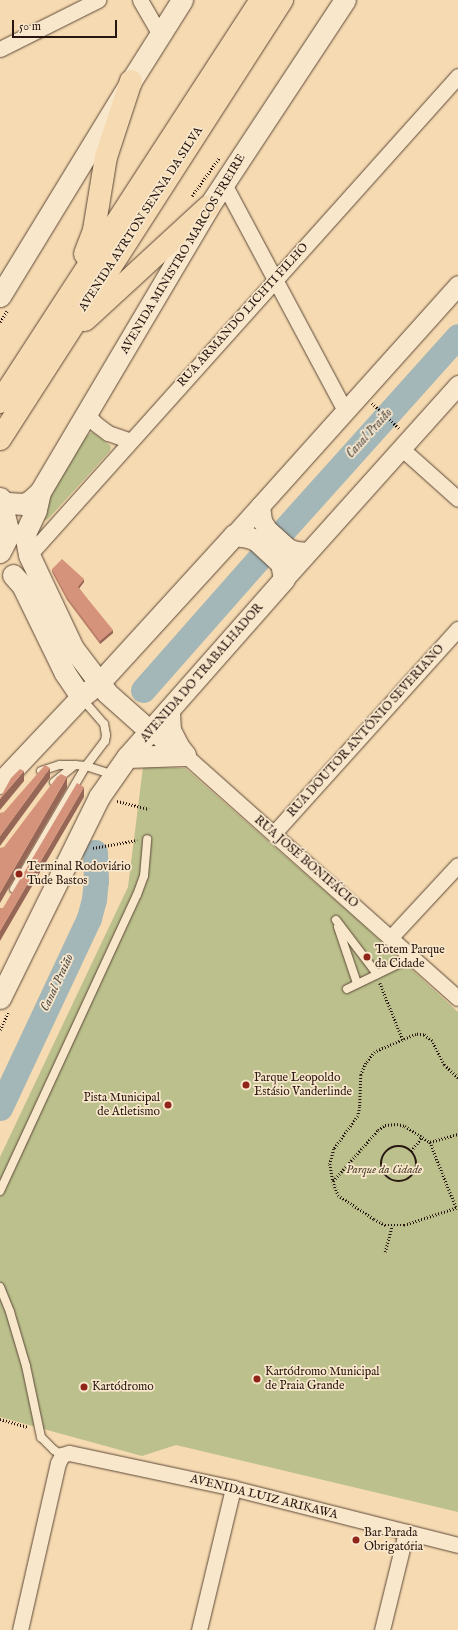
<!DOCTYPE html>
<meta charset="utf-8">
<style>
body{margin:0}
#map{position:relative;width:458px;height:1630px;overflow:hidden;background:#f6dab1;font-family:"IM FELL English",serif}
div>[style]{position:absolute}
.green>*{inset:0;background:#bbc08c}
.river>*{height:25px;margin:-12.5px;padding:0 12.5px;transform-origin:12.5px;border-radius:12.5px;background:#a3b7b8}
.path>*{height:2.5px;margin-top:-1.25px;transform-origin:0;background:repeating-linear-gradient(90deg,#281710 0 1px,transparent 0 3px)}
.path>.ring{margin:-1.25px;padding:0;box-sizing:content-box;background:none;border:2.5px solid #281710;border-radius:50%}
.roads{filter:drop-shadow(0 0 1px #5c4838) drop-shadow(0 0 1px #5c4838)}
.service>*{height:8px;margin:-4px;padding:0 4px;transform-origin:4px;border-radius:4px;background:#f9e7cc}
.minor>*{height:15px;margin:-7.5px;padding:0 7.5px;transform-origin:7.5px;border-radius:7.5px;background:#f9e7cc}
.tertiary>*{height:19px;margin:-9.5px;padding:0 9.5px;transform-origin:9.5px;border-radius:9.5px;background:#f9e7cc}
.secondary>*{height:21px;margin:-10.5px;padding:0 10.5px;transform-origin:10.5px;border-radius:10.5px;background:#f9e7cc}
.motorway>*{height:22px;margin:-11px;padding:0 11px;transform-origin:11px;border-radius:11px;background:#f6dab1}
.wall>*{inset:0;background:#b87e6a}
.shaded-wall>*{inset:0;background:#966756}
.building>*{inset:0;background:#d6937b}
.dots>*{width:11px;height:11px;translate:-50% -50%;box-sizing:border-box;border:2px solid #f9e7cc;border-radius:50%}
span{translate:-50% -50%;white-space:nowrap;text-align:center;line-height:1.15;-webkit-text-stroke:3.5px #f9e7cc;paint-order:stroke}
.street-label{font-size:12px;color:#281710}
.poi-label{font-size:12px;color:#281710}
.left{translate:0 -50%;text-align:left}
.right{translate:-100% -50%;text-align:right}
.park-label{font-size:12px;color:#544a35;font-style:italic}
.water-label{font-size:13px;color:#534f4b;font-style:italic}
.scale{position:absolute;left:12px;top:20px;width:105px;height:18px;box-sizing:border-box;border:2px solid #281710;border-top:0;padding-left:5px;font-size:12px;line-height:14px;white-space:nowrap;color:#281710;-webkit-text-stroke:3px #f9e7cc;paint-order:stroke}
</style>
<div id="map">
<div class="green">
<div style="clip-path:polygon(92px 432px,111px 446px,110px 451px,48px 519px,40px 522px,38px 517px,84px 437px)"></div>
<div style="clip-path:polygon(143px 767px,185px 768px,359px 921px,458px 1012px,458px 1512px,176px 1445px,142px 1456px,0 1417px,0 1157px,128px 887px)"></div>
</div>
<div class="river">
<div style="left:282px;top:532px;width:263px;rotate:-48.1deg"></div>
<div style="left:143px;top:690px;width:179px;rotate:-48.6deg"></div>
<div style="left:0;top:1108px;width:210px;rotate:-64.9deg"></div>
<div style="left:89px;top:918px;width:20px;rotate:-75deg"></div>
<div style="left:94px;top:899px;width:18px;rotate:-84deg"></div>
<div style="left:96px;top:881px;width:29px;rotate:-92deg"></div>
</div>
<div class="path">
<div style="left:192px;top:196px;width:47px;rotate:-54.6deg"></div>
<div style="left:0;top:322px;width:13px;rotate:-58deg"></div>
<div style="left:372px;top:403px;width:37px;rotate:43deg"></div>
<div style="left:117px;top:801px;width:33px;rotate:14deg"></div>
<div style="left:93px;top:848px;width:45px;rotate:-10.3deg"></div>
<div style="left:380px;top:983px;width:61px;rotate:68deg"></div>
<div style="left:0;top:1030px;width:19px;rotate:-65deg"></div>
<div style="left:458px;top:1078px;width:19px;rotate:-137deg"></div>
<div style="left:444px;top:1065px;width:27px;rotate:-117deg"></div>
<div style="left:432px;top:1041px;width:10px;rotate:-143deg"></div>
<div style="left:424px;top:1035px;width:8px;rotate:-173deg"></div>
<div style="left:416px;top:1034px;width:45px;rotate:156.3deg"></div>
<div style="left:375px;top:1052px;width:14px;rotate:129deg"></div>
<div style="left:366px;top:1063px;width:13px;rotate:113deg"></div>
<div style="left:361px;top:1075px;width:32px;rotate:92deg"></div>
<div style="left:360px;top:1107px;width:9px;rotate:103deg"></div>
<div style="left:358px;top:1116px;width:41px;rotate:126deg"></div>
<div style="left:334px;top:1149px;width:16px;rotate:105deg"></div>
<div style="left:330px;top:1164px;width:17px;rotate:80deg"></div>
<div style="left:333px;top:1181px;width:15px;rotate:70deg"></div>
<div style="left:338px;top:1195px;width:43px;rotate:33.7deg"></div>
<div style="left:374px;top:1219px;width:13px;rotate:29deg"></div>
<div style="left:385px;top:1225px;width:19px"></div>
<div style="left:404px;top:1225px;width:57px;rotate:-18.4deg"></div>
<div style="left:430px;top:1142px;width:29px;rotate:-16deg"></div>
<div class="ring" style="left:381px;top:1146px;width:33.5px;height:33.5px"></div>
<div style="left:411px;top:1151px;width:18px;rotate:-52deg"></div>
<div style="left:333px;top:1181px;width:68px;rotate:-48.6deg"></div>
<div style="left:378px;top:1130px;width:9px;rotate:-36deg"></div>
<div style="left:385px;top:1125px;width:12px;rotate:-5deg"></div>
<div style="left:397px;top:1124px;width:8px;rotate:14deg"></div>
<div style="left:405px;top:1126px;width:30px;rotate:33deg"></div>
<div style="left:430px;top:1142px;width:70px;rotate:68.2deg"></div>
<div style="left:385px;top:1252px;width:27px;rotate:-75deg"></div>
<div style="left:0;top:1419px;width:29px;rotate:16deg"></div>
</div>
<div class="roads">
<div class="service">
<div style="left:41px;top:771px;width:20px;rotate:-18deg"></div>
<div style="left:60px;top:765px;width:15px"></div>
<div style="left:75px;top:765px;width:11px;rotate:5deg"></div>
<div style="left:86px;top:766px;width:28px;rotate:18deg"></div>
<div style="left:54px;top:782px;width:27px;rotate:-39deg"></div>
<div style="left:14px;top:889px;width:143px;rotate:-59.7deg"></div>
<div style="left:86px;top:766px;width:31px;rotate:-53deg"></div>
<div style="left:105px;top:741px;width:6px;rotate:-81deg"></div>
<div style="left:106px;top:735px;width:11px;rotate:-100deg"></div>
<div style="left:104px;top:724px;width:35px;rotate:-131deg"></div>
<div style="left:336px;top:920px;width:68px;rotate:52.8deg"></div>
<div style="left:338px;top:927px;width:59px;rotate:71.3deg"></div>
<div style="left:347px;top:989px;width:73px;rotate:-25.9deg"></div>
<div style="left:0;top:1191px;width:326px;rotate:-65.2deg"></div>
<div style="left:137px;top:895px;width:20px;rotate:-70deg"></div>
<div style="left:144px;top:876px;width:37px;rotate:-85deg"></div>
<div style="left:0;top:1287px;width:27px;rotate:68deg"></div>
<div style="left:10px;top:1312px;width:56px;rotate:73.5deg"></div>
<div style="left:26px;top:1366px;width:73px;rotate:78.1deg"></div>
<div style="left:41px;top:1437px;width:18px;rotate:45deg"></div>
<div style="left:54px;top:1450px;width:9px;rotate:32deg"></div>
</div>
<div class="minor">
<div style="left:140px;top:0;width:39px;rotate:60deg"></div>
<div style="left:0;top:49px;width:110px;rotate:-26.6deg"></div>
<div style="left:224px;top:184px;width:257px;rotate:61.9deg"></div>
<div style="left:87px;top:414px;width:13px;rotate:48deg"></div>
<div style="left:96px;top:424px;width:15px;rotate:37deg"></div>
<div style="left:108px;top:433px;width:24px;rotate:19deg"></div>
<div style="left:401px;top:448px;width:76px;rotate:41.8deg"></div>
<div style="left:29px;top:555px;width:643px;rotate:-48.15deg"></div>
<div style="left:151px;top:732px;width:23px;rotate:40deg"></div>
<div style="left:169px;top:747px;width:18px;rotate:27deg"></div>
<div style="left:185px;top:755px;width:365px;rotate:41.7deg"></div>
<div style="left:274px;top:833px;width:275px;rotate:-48deg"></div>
<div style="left:391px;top:937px;width:98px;rotate:-47.1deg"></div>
<div style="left:20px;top:1630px;width:171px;rotate:-77.2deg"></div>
<div style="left:58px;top:1463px;width:9px;rotate:-63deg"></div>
<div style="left:62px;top:1455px;width:7px;rotate:-16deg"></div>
<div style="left:69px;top:1453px;width:168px;rotate:12deg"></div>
<div style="left:233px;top:1488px;width:232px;rotate:14.2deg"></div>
<div style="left:199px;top:1630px;width:146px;rotate:-76.5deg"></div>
<div style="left:382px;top:1630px;width:101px;rotate:-76.2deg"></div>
</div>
<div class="tertiary">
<div style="left:260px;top:506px;width:15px;rotate:82deg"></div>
<div style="left:262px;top:521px;width:9px;rotate:58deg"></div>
<div style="left:267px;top:529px;width:28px;rotate:42deg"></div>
<div style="left:288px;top:548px;width:9px;rotate:21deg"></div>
<div style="left:296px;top:551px;width:12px;rotate:5deg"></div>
<div style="left:234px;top:535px;width:336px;rotate:-48.1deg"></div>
<div style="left:284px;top:579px;width:261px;rotate:-48.1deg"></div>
</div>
<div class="secondary">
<div style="left:0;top:296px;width:252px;rotate:-58.6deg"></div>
<div style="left:131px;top:81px;width:96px;rotate:-57.8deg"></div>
<div style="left:40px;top:492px;width:18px;rotate:103deg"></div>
<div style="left:36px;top:510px;width:26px;rotate:115deg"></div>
<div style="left:25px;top:534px;width:21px;rotate:79deg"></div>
<div style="left:29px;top:555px;width:103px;rotate:64.7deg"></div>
<div style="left:73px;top:648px;width:56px;rotate:52.9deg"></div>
<div style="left:107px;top:693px;width:59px;rotate:41.6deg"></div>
<div style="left:0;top:498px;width:32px;rotate:76deg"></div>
<div style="left:8px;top:529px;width:7px;rotate:90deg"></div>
<div style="left:8px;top:536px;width:18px;rotate:117deg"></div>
<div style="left:1px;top:500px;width:7px;rotate:27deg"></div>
<div style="left:7px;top:503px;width:17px;rotate:3deg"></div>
<div style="left:24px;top:504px;width:7px;rotate:-27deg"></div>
<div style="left:30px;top:501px;width:13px;rotate:-42deg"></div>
<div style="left:40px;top:492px;width:332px;rotate:-59.4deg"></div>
<div style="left:209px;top:206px;width:247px;rotate:-56.6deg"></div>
<div style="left:13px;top:575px;width:13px;rotate:48deg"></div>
<div style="left:22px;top:585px;width:98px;rotate:64deg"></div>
<div style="left:65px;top:673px;width:29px;rotate:56deg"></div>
<div style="left:169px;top:712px;width:18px;rotate:87deg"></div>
<div style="left:170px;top:730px;width:18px;rotate:63deg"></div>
<div style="left:178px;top:746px;width:11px;rotate:52deg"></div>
<div style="left:127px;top:757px;width:58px;rotate:-2deg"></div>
<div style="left:0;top:783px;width:118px;rotate:-46.7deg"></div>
<div style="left:81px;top:697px;width:23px;rotate:-38deg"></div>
<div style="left:99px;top:683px;width:200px;rotate:-47.6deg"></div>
<div style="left:234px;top:535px;width:14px;rotate:8deg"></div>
<div style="left:248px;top:537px;width:9px;rotate:21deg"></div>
<div style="left:256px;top:540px;width:34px;rotate:43deg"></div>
<div style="left:281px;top:563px;width:16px;rotate:79deg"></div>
<div style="left:284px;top:579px;width:237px;rotate:131.4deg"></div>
<div style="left:127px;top:757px;width:49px;rotate:125deg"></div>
<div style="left:99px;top:797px;width:224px;rotate:116.2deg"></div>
</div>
<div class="motorway">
<div style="left:85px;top:254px;width:26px;rotate:-69deg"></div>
<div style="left:94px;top:230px;width:74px;rotate:-80.7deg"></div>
<div style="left:106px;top:157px;width:80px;rotate:-71.8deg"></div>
<div style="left:85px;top:320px;width:168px;rotate:-42.6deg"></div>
<div style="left:0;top:402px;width:479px;rotate:-57deg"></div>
<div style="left:0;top:439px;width:522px;rotate:-57.28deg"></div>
</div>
</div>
<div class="wall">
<div style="clip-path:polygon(52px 569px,84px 582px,79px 588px,113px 633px,100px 644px,67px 600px,52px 572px)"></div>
</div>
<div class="shaded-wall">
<div style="clip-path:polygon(84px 579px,84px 582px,78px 590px,78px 587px)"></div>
<div style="clip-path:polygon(113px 630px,113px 633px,100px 644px,100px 641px)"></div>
<div style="clip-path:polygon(50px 768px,50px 778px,0 846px,0 836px)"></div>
<div style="clip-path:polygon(24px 771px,24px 781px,0 810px,0 799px)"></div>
<div style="clip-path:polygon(67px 777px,67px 788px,0 903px,0 893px)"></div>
<div style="clip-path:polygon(84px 787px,84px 797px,0 941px,0 931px)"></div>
</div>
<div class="building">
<div style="clip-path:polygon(62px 559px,84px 579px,78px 587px,113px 630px,100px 641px,67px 597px,52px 569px)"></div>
<div style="clip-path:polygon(45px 765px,50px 768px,0 836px,0 813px,4px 812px)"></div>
<div style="clip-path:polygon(20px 769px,24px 771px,0 799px,0 798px,11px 778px)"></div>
<div style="clip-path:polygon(61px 774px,67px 777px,0 893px,0 848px,4px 847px,57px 777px)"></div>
<div style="clip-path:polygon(77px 783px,84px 787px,0 931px,0 908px,3px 908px)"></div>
</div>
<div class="dots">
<div style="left:19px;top:874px;background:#8f2418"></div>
<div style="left:367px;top:957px;background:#8f2418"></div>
<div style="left:246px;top:1085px;background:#8f2418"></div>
<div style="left:168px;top:1105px;background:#8f2418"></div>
<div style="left:257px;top:1379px;background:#8f2418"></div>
<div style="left:84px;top:1387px;background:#8f2418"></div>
<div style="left:356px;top:1540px;background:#8f2418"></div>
</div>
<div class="street-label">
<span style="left:141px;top:219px;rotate:-57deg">AVENIDA AYRTON SENNA DA SILVA</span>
<span style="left:183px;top:254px;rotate:-59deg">AVENIDA MINISTRO MARCOS FREIRE</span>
<span style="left:243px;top:315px;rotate:-48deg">RUA ARMANDO LICHTI FILHO</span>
<span style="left:202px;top:673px;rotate:-49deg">AVENIDA DO TRABALHADOR</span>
<span style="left:366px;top:731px;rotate:-48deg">RUA DOUTOR ANTÔNIO SEVERIANO</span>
<span style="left:306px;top:862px;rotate:41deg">RUA JOSÉ BONIFÁCIO</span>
<span style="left:264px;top:1497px;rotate:14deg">AVENIDA LUIZ ARIKAWA</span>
</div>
<div class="poi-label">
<span class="left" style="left:27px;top:874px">Terminal Rodoviário<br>Tude Bastos</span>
<span class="left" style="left:375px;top:957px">Totem Parque<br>da Cidade</span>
<span class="left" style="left:254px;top:1085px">Parque Leopoldo<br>Estásio Vanderlinde</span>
<span class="right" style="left:160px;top:1105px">Pista Municipal<br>de Atletismo</span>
<span class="left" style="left:265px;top:1379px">Kartódromo Municipal<br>de Praia Grande</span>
<span class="left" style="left:92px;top:1387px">Kartódromo</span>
<span class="left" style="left:364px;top:1540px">Bar Parada<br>Obrigatória</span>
</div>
<div class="park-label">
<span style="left:384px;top:1170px">Parque da Cidade</span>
</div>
<div class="water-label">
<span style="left:370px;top:434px;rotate:-48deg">Canal Praião</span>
<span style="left:58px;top:983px;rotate:-65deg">Canal Praião</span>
</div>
<div class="scale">50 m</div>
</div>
